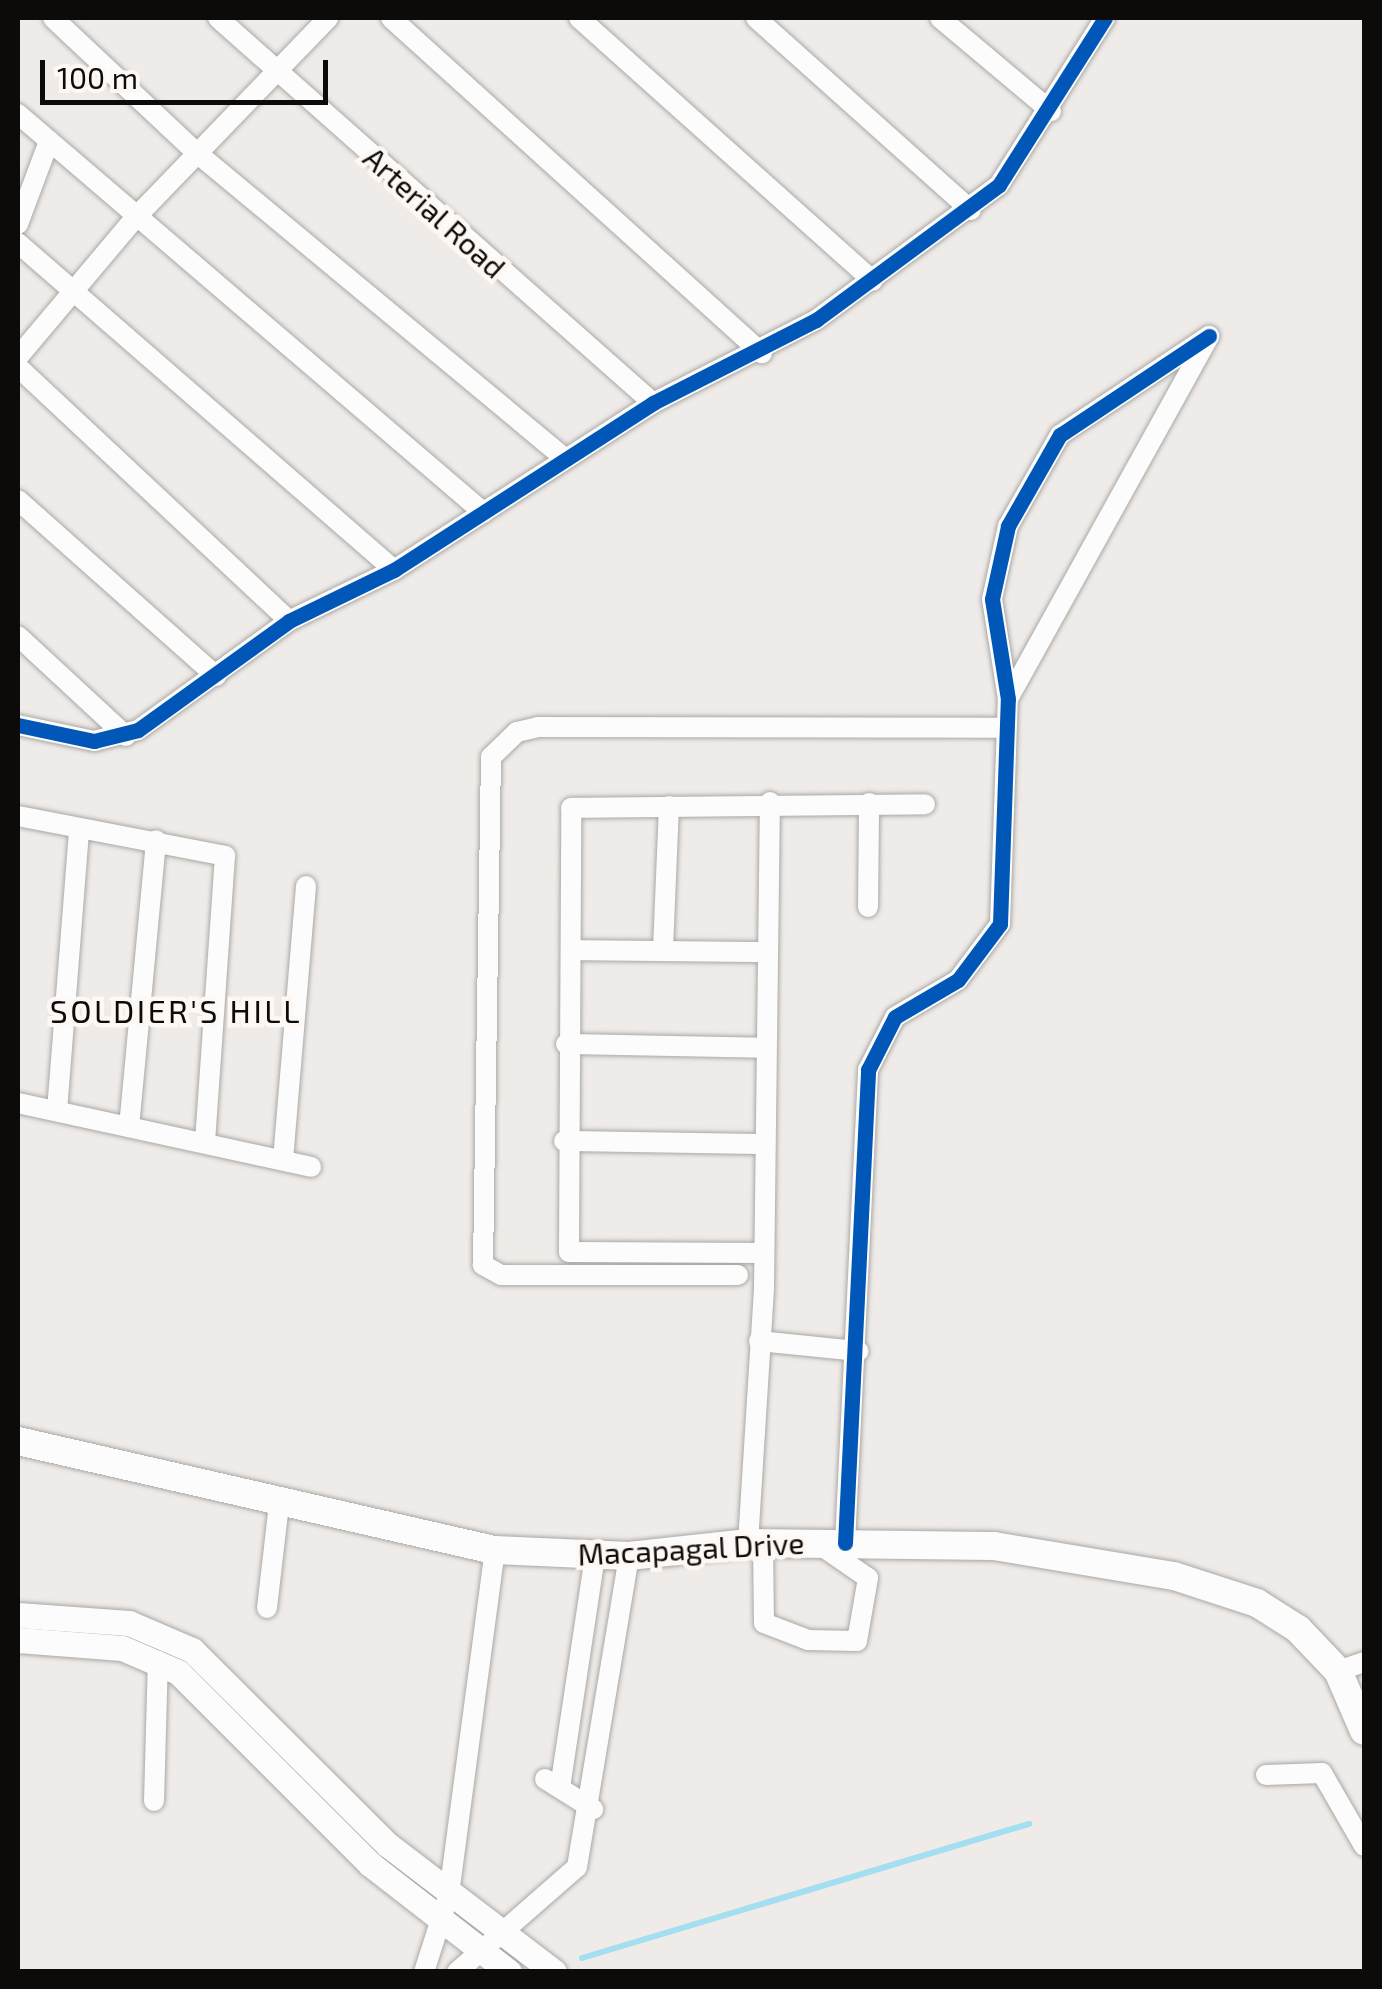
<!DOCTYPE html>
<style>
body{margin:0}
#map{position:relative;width:1382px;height:1989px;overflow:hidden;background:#eeebe8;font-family:"Exo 2",sans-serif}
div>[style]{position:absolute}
.stream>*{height:6px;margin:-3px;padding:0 3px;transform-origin:3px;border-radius:3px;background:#a4dff1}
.roads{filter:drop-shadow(0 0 2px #aaa8a6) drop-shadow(0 0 2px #aaa8a6)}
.minor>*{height:20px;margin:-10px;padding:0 10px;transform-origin:10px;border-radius:10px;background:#fcfcfc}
.tertiary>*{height:25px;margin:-12.5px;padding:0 12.5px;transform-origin:12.5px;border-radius:12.5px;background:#fcfcfc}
.secondary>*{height:28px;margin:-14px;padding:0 14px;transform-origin:14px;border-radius:14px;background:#fcfcfc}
.cycleway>*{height:15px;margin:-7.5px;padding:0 7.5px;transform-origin:7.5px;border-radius:7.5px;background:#0057b8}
span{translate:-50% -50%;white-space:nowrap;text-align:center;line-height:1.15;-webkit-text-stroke:9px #fef8f4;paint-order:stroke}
.street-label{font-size:30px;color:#0d0b0a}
.neighbourhood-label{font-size:32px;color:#0d0b0a;letter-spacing:2.5px}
.frame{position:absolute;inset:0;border:20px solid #0d0b0a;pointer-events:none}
.scale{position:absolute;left:40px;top:60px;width:288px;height:45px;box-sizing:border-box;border:5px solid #0d0b0a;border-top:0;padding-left:12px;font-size:30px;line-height:35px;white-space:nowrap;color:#0d0b0a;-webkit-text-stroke:8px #fef8f4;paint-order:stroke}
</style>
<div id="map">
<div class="stream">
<div style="left:582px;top:1958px;width:467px;rotate:-16.7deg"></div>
</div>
<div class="roads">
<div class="minor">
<div style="left:53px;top:18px;width:197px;rotate:43.2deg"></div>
<div style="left:197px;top:153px;width:479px;rotate:39.7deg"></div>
<div style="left:218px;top:18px;width:581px;rotate:41.51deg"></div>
<div style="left:391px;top:18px;width:500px;rotate:42.1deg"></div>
<div style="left:579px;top:18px;width:394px;rotate:41.8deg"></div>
<div style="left:756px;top:18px;width:288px;rotate:41.8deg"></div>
<div style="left:940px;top:18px;width:145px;rotate:40deg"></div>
<div style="left:18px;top:114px;width:613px;rotate:40.57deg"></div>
<div style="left:18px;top:224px;width:89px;rotate:-69.5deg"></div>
<div style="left:18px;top:243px;width:498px;rotate:41deg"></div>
<div style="left:18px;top:357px;width:183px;rotate:-49.9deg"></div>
<div style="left:136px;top:217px;width:277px;rotate:-46deg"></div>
<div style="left:18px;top:367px;width:371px;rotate:43.1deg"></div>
<div style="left:18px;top:500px;width:265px;rotate:41.6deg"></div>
<div style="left:18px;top:636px;width:147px;rotate:42.8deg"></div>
<div style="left:1008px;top:699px;width:415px;rotate:-61deg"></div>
<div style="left:18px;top:725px;width:78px;rotate:11.9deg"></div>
<div style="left:94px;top:741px;width:45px;rotate:-14deg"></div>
<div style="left:138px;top:730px;width:186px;rotate:-35.8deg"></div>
<div style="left:289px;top:621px;width:117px;rotate:-25.9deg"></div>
<div style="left:394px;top:570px;width:308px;rotate:-32.8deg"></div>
<div style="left:653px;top:403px;width:183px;rotate:-27deg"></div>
<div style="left:816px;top:320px;width:227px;rotate:-36.4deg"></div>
<div style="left:999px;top:185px;width:198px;rotate:-57.6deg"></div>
<div style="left:18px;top:816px;width:211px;rotate:10.9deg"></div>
<div style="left:225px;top:856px;width:288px;rotate:94deg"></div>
<div style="left:868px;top:907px;width:104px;rotate:-89.4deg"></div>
<div style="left:663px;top:949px;width:143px;rotate:-87.6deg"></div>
<div style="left:572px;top:950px;width:196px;rotate:0.6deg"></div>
<div style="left:566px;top:1044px;width:200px;rotate:1.1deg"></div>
<div style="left:18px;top:1103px;width:300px;rotate:12.3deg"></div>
<div style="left:57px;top:1111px;width:282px;rotate:-85.5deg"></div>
<div style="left:129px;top:1127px;width:288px;rotate:-84.6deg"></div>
<div style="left:564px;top:1141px;width:201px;rotate:0.9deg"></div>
<div style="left:283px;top:1160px;width:275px;rotate:-85.2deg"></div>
<div style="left:764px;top:1253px;width:195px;rotate:-179.7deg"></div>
<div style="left:569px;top:1252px;width:444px;rotate:-89.7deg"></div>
<div style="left:571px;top:808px;width:354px;rotate:-0.6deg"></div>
<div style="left:738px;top:1275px;width:237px;rotate:180deg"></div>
<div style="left:501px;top:1275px;width:21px;rotate:-151deg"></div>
<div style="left:483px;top:1265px;width:508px;rotate:-89.1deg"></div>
<div style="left:491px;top:757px;width:36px;rotate:-44deg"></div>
<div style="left:517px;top:732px;width:22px;rotate:-13deg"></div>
<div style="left:538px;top:727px;width:467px;rotate:0.1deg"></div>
<div style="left:759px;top:1341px;width:100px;rotate:5.8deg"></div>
<div style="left:748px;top:1543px;width:256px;rotate:-86.4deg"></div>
<div style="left:764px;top:1287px;width:485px;rotate:-89.3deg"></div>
<div style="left:763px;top:1543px;width:80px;rotate:89.3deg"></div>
<div style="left:764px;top:1623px;width:47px;rotate:21.1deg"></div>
<div style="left:808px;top:1640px;width:49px;rotate:1.2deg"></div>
<div style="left:857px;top:1641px;width:64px;rotate:-80.1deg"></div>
<div style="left:868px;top:1578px;width:62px;rotate:-145.5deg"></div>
<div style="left:845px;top:1543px;width:474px;rotate:-87.2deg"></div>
<div style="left:868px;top:1070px;width:59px;rotate:-63deg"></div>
<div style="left:895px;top:1017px;width:73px;rotate:-30.4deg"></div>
<div style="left:958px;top:980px;width:70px;rotate:-53.1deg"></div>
<div style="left:1000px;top:924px;width:225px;rotate:-88deg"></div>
<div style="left:1008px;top:699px;width:101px;rotate:-99.1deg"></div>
<div style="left:992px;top:599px;width:75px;rotate:-77.6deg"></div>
<div style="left:1008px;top:526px;width:105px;rotate:-60.3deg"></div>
<div style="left:1060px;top:435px;width:179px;rotate:-33.6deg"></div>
<div style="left:267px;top:1608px;width:105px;rotate:-83.4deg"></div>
<div style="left:1338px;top:1671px;width:28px;rotate:-19deg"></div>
<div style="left:1266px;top:1775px;width:56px;rotate:-2deg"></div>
<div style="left:1322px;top:1773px;width:84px;rotate:60.1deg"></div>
<div style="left:545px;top:1779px;width:57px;rotate:32deg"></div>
<div style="left:561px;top:1781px;width:228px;rotate:-81.4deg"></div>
<div style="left:154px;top:1801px;width:140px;rotate:-88.4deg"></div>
<div style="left:424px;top:1972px;width:82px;rotate:-72.2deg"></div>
<div style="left:449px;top:1894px;width:347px;rotate:-82.4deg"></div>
<div style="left:457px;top:1972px;width:159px;rotate:-41.2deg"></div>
<div style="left:577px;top:1867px;width:315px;rotate:-80.5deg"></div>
</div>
<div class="tertiary">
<div style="left:18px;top:1615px;width:111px;rotate:4.1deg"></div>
<div style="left:129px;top:1623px;width:69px;rotate:23.2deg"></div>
<div style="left:192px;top:1650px;width:276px;rotate:44.9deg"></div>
<div style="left:388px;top:1845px;width:209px;rotate:37.4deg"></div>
<div style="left:18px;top:1640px;width:104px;rotate:4.4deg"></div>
<div style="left:122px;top:1648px;width:61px;rotate:23.2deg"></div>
<div style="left:178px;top:1672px;width:272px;rotate:45deg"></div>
<div style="left:370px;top:1864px;width:176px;rotate:37.8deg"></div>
</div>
<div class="secondary">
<div style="left:18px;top:1441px;width:489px;rotate:12.9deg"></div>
<div style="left:495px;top:1550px;width:134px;rotate:2.6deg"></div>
<div style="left:629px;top:1556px;width:120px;rotate:-6.2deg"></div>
<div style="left:748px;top:1543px;width:246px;rotate:0.7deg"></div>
<div style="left:994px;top:1546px;width:182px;rotate:9.5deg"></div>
<div style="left:1174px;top:1576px;width:87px;rotate:18deg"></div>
<div style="left:1257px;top:1603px;width:49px;rotate:32.4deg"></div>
<div style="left:1298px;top:1629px;width:58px;rotate:46.4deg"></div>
<div style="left:1338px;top:1671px;width:65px;rotate:66.6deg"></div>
</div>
</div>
<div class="cycleway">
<div style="left:18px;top:725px;width:78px;rotate:11.9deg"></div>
<div style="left:94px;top:741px;width:45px;rotate:-14deg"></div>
<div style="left:138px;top:730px;width:186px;rotate:-35.8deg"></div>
<div style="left:289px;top:621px;width:117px;rotate:-25.9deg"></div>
<div style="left:394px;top:570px;width:308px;rotate:-32.8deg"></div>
<div style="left:653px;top:403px;width:183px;rotate:-27deg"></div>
<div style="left:816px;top:320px;width:227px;rotate:-36.4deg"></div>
<div style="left:999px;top:185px;width:198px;rotate:-57.6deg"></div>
<div style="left:845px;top:1543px;width:474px;rotate:-87.2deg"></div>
<div style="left:868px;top:1070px;width:59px;rotate:-63deg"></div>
<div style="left:895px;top:1017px;width:73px;rotate:-30.4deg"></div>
<div style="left:958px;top:980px;width:70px;rotate:-53.1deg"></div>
<div style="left:1000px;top:924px;width:225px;rotate:-88deg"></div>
<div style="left:1008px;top:699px;width:101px;rotate:-99.1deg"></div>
<div style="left:992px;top:599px;width:75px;rotate:-77.6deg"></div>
<div style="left:1008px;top:526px;width:105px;rotate:-60.3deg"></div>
<div style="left:1060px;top:435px;width:179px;rotate:-33.6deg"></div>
</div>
<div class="street-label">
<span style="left:435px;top:212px;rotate:42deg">Arterial Road</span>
<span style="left:691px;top:1548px;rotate:-3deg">Macapagal Drive</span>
</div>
<div class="neighbourhood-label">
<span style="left:176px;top:1010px">SOLDIER'S HILL</span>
</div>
<div class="frame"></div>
<div class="scale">100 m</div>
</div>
